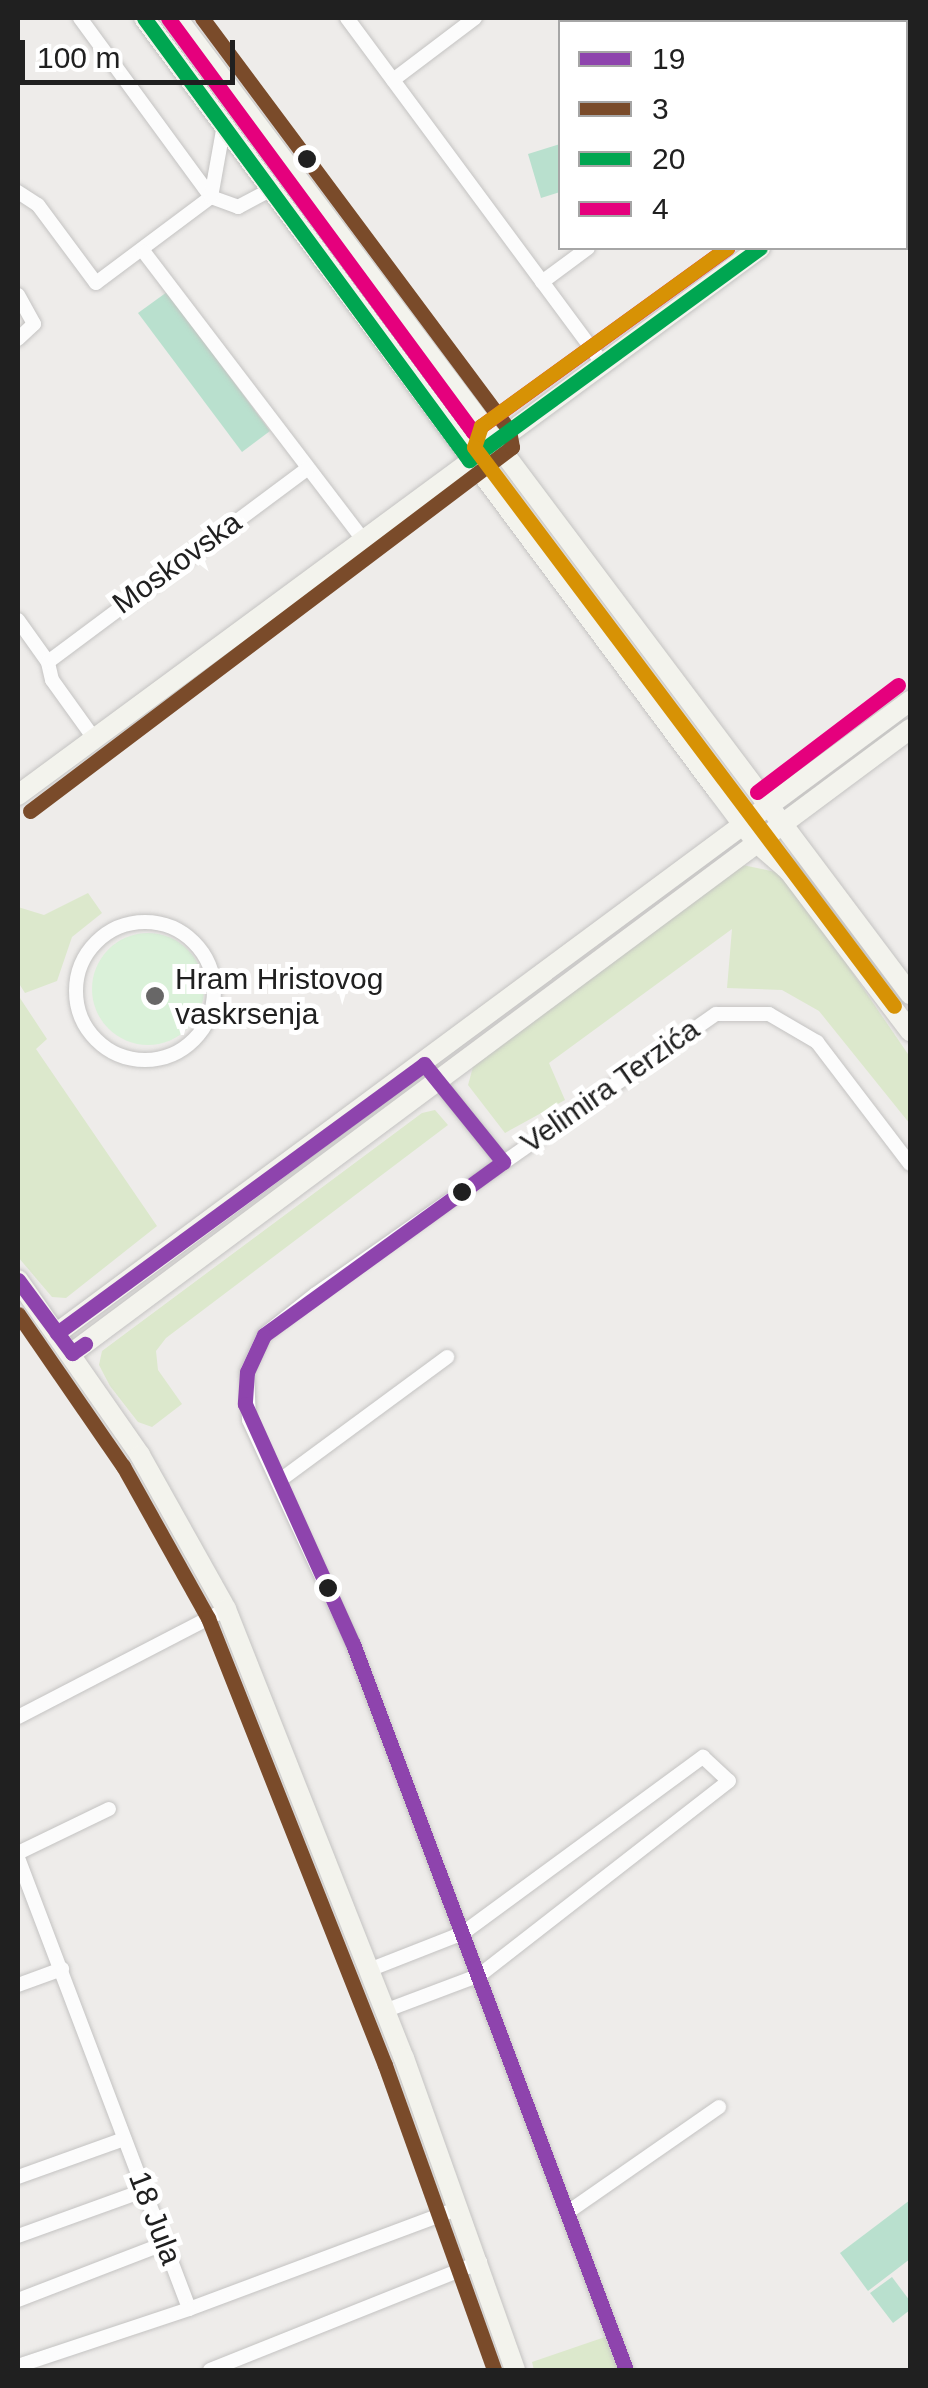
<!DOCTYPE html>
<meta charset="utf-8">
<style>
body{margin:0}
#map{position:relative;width:928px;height:2388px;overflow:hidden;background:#eeecea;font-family:Arial,sans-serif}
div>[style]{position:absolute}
.grass>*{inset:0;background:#dce8cc}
.park>*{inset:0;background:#daf1d9}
.round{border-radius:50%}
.pitch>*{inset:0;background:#b9e0ce}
.roads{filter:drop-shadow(0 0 2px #c4c3c2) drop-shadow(0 0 2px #c4c3c2)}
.street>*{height:14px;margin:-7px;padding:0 7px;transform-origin:7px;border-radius:7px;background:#fcfcfc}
.street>.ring{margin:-7px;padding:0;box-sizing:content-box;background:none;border:14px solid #fcfcfc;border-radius:50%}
.secondary>*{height:20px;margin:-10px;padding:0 10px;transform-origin:10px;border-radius:10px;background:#f3f3ed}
.bus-1>*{height:15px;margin:-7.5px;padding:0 7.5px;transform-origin:7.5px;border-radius:7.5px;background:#8e44ad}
.bus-2>*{height:15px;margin:-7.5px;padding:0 7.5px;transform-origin:7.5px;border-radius:7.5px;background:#7a4b2a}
.bus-3>*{height:15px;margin:-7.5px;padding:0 7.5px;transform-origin:7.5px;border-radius:7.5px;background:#00a651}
.bus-4>*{height:15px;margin:-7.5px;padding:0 7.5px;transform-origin:7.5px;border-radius:7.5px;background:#e5007d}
.bus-5>*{height:15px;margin:-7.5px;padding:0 7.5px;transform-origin:7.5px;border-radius:7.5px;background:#d79205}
.dots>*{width:28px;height:28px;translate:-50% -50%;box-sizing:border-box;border:5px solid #fff;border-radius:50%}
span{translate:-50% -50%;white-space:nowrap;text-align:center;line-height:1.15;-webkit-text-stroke:10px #fff;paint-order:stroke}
.street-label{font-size:30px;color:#202020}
.poi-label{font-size:30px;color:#202020}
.left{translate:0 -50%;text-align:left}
.frame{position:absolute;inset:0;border:20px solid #202020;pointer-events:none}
.legend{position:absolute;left:558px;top:20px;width:350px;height:230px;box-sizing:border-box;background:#fff;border:2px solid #a6a6a6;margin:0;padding:12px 18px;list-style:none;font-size:30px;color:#202020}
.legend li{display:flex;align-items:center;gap:20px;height:50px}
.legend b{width:50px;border:2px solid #a6a6a6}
.scale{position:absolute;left:20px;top:40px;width:215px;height:45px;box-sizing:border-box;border:5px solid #202020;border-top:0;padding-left:12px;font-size:30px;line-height:35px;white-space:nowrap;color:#202020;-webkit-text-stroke:8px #fff;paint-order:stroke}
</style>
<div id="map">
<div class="grass">
<div style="clip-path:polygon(743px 865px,785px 874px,910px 1057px,910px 1124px,819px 1011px,782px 990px,727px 988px,732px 929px,549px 1063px,565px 1100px,505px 1133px,468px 1085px,473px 1067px)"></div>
<div style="clip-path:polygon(88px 893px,102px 913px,72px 937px,57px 981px,25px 993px,18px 982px,18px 907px,44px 915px)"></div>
<div style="clip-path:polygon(18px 995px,47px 1039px,36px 1049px,157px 1226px,66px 1298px,52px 1297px,18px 1257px)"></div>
<div style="clip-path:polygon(435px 1110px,448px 1125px,166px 1338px,156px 1351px,158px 1370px,182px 1404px,152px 1427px,138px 1422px,110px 1386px,99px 1365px,102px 1351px,422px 1113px)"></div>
<div style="clip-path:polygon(605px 2337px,618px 2370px,534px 2370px,532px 2362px)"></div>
</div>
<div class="park">
<div class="round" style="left:92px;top:933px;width:112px;height:112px"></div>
</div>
<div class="pitch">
<div style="clip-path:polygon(560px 144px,560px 192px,541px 198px,528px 154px)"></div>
<div style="clip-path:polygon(167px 292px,270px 431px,242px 452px,138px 313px)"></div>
<div style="clip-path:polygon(910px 2200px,910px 2259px,868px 2291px,840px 2253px)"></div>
<div style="clip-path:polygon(892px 2277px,910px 2301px,910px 2310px,893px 2323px,870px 2293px)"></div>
</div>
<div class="roads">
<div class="street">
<div style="left:80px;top:18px;width:222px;rotate:53.8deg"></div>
<div style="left:211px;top:197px;width:29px;rotate:20deg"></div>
<div style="left:238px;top:207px;width:36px;rotate:-28deg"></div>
<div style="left:347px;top:18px;width:429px;rotate:53.5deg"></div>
<div style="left:631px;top:18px;width:5px;rotate:53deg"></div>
<div style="left:393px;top:80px;width:103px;rotate:-37.1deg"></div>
<div style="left:18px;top:192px;width:24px;rotate:33deg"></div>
<div style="left:38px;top:205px;width:97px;rotate:53.4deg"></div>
<div style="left:96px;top:283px;width:144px;rotate:-36.8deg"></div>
<div style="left:211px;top:197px;width:73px;rotate:-79.8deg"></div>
<div style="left:144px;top:252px;width:361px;rotate:52.7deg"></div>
<div style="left:542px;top:282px;width:57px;rotate:-36.5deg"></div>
<div style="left:18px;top:295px;width:33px;rotate:61deg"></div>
<div style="left:34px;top:324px;width:22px;rotate:137deg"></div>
<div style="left:18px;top:620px;width:52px;rotate:54.5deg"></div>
<div style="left:93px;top:737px;width:70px;rotate:-125.7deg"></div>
<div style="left:52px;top:680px;width:18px;rotate:-103deg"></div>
<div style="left:48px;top:662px;width:324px;rotate:-36.7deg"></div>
<div class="ring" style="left:76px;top:922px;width:124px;height:124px"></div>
<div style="left:424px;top:1064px;width:126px;rotate:51.1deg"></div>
<div style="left:279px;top:1481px;width:209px;rotate:-36.4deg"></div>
<div style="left:18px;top:1717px;width:234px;rotate:-27.4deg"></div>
<div style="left:18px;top:1853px;width:101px;rotate:-25.8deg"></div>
<div style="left:18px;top:1858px;width:482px;rotate:69.2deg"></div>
<div style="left:189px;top:2309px;width:288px;rotate:-20.5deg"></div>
<div style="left:369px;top:1970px;width:101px;rotate:-21.5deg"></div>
<div style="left:463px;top:1933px;width:298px;rotate:-36.3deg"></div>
<div style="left:703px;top:1757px;width:35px;rotate:43deg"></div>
<div style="left:729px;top:1781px;width:316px;rotate:142.1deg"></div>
<div style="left:480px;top:1975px;width:103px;rotate:159.4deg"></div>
<div style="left:18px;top:1985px;width:47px;rotate:-20deg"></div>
<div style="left:18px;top:2177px;width:113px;rotate:-19.7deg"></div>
<div style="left:568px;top:2212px;width:184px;rotate:-34.8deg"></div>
<div style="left:18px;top:2236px;width:135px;rotate:-19.9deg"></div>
<div style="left:18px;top:2300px;width:159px;rotate:-21.1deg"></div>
<div style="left:18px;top:2366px;width:180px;rotate:-18.4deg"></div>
<div style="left:210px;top:2370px;width:291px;rotate:-21.8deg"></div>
<div style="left:626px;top:2370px;width:776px;rotate:-110.61deg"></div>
<div style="left:353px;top:1644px;width:247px;rotate:-114.9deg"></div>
<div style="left:249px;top:1420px;width:48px;rotate:-92.4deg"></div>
<div style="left:247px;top:1372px;width:41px;rotate:-65.3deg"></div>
<div style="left:264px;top:1335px;width:66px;rotate:-38.3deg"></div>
<div style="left:316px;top:1294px;width:488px;rotate:-35deg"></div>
<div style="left:716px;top:1014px;width:53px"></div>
<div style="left:769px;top:1014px;width:56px;rotate:30.3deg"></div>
<div style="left:817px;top:1042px;width:153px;rotate:52.7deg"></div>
</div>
<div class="secondary">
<div style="left:144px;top:18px;width:961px;rotate:53.42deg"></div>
<div style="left:717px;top:790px;width:66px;rotate:53deg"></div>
<div style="left:757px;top:843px;width:43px;rotate:41.2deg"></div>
<div style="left:789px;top:871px;width:201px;rotate:52.9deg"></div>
<div style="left:177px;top:18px;width:1221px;rotate:53.09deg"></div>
<div style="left:804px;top:18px;width:6px;rotate:45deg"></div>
<div style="left:826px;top:18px;width:6px;rotate:45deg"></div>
<div style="left:906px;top:124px;width:8px;rotate:60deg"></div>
<div style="left:906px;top:158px;width:8px;rotate:60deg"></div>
<div style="left:18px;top:795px;width:922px;rotate:-36.4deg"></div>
<div style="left:18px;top:1280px;width:213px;rotate:55.1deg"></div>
<div style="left:140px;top:1455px;width:176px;rotate:60.8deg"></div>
<div style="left:226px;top:1609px;width:483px;rotate:68.4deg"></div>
<div style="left:404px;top:2058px;width:331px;rotate:70.4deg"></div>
<div style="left:57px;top:1333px;width:1062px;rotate:-36.54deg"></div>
<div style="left:72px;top:1353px;width:1045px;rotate:-36.67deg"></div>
</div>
</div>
<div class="bus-1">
<div style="left:503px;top:1162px;width:295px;rotate:144.1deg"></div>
<div style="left:264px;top:1335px;width:41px;rotate:114.7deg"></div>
<div style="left:247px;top:1372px;width:32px;rotate:94deg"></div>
<div style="left:245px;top:1404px;width:263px;rotate:65.8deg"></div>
<div style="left:353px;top:1644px;width:776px;rotate:69.39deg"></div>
<div style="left:18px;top:1280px;width:91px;rotate:53.5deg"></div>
<div style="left:72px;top:1353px;width:16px;rotate:-35deg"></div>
<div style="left:57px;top:1333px;width:455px;rotate:-36.2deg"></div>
<div style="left:424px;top:1064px;width:126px;rotate:51.1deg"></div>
</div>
<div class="bus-2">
<div style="left:30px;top:811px;width:604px;rotate:-37.06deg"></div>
<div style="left:512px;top:447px;width:17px;rotate:-100deg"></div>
<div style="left:509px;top:430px;width:514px;rotate:-126.69deg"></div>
<div style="left:18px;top:1314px;width:185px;rotate:55.4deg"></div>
<div style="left:123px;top:1466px;width:174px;rotate:60.8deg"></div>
<div style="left:208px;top:1618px;width:481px;rotate:68.4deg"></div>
<div style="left:385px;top:2065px;width:324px;rotate:70.3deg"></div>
</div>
<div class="bus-3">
<div style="left:144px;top:18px;width:549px;rotate:53.67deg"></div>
<div style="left:469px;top:460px;width:360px;rotate:-36.1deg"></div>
</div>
<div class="bus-4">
<div style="left:168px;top:18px;width:514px;rotate:53.62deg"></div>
<div style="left:473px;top:432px;width:314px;rotate:-35.9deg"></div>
<div style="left:757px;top:792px;width:177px;rotate:-37.2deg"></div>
</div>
<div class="bus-5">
<div style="left:727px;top:248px;width:304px;rotate:144.1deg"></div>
<div style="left:481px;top:426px;width:22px;rotate:108deg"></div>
<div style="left:474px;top:447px;width:699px;rotate:53.08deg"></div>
</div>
<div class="dots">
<div style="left:307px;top:159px;background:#202020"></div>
<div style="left:155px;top:996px;background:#686767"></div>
<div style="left:462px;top:1192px;background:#202020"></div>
<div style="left:328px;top:1588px;background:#202020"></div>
</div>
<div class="street-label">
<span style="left:177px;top:563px;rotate:-36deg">Moskovska</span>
<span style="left:610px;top:1086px;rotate:-35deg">Velimira Terzića</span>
<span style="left:155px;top:2218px;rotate:69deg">18 Jula</span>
</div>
<div class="poi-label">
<span class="left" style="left:175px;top:996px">Hram Hristovog<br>vaskrsenja</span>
</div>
<div class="frame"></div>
<ul class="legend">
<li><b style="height:12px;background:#8e44ad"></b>19</li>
<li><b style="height:12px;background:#7a4b2a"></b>3</li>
<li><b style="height:12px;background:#00a651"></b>20</li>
<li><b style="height:12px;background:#e5007d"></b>4</li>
</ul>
<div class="scale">100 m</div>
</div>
